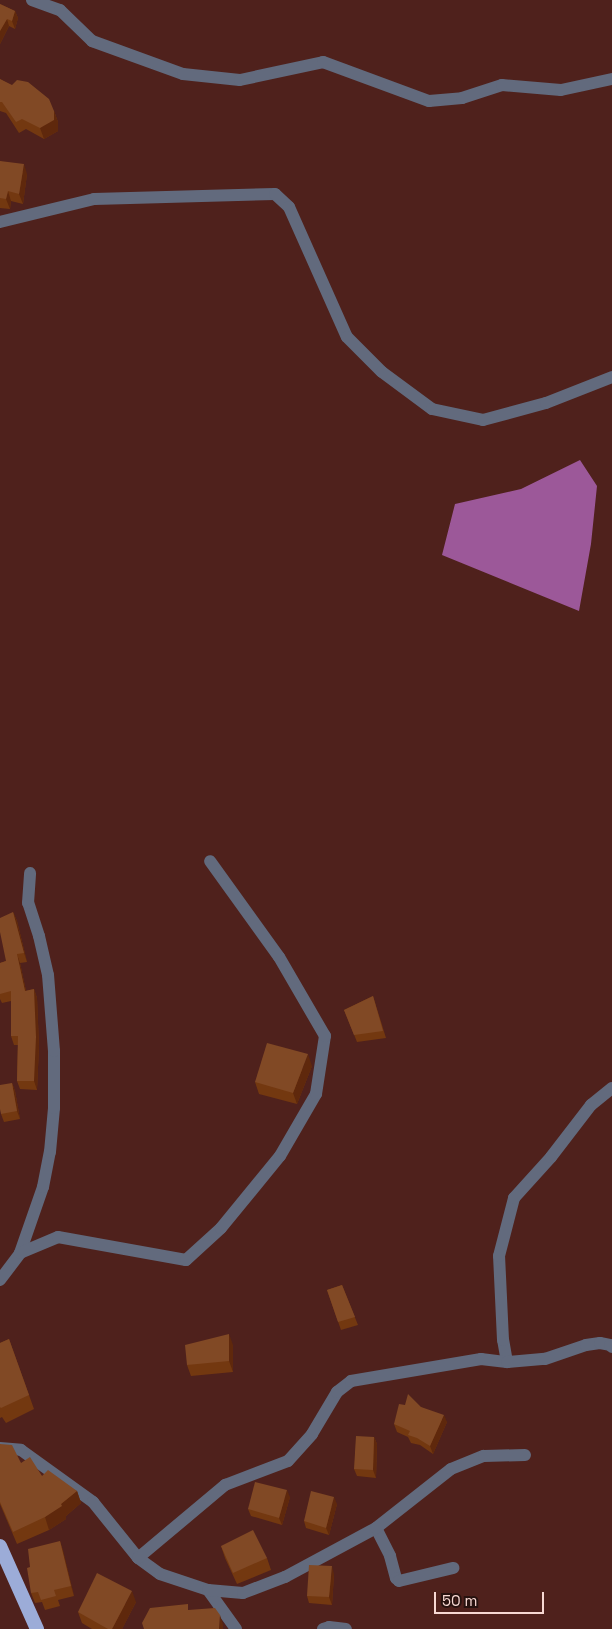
<!DOCTYPE html>
<style>
body{margin:0}
#map{position:relative;width:612px;height:1629px;overflow:hidden;background:#4f211c;font-family:"Space Grotesk",sans-serif}
div>[style]{position:absolute}
.water>*{inset:0;background:#9c5899}
.minor>*{height:12px;margin:-6px;padding:0 6px;transform-origin:6px;border-radius:6px;background:#626a7d}
.trunk>*{height:14px;margin:-7px;padding:0 7px;transform-origin:7px;border-radius:7px;background:#9cacd8}
.wall>*{inset:0;background:#733810}
.shaded-wall>*{inset:0;background:#5f280c}
.building>*{inset:0;background:#814925}
span{translate:-50% -50%;white-space:nowrap;text-align:center;line-height:1.15;-webkit-text-stroke:4px #27120f;paint-order:stroke}
.scale{position:absolute;left:434px;top:1592px;width:110px;height:22px;box-sizing:border-box;border:2px solid #f7d8d3;border-top:0;padding-left:6px;font-size:15px;line-height:18px;white-space:nowrap;color:#f7d8d3;-webkit-text-stroke:4px #27120f;paint-order:stroke}
</style>
<div id="map">
<div class="water">
<div style="clip-path:polygon(580px 460px,597px 486px,591px 544px,579px 611px,442px 555px,455px 504px,521px 489px)"></div>
</div>
<div class="minor">
<div style="left:32px;top:0;width:30px;rotate:20deg"></div>
<div style="left:60px;top:10px;width:45px;rotate:44.1deg"></div>
<div style="left:92px;top:41px;width:97px;rotate:19.9deg"></div>
<div style="left:183px;top:74px;width:57px;rotate:6deg"></div>
<div style="left:240px;top:80px;width:85px;rotate:-12.2deg"></div>
<div style="left:323px;top:62px;width:113px;rotate:20.2deg"></div>
<div style="left:429px;top:101px;width:33px;rotate:-5deg"></div>
<div style="left:462px;top:98px;width:42px;rotate:-18deg"></div>
<div style="left:502px;top:85px;width:59px;rotate:4.8deg"></div>
<div style="left:561px;top:90px;width:52px;rotate:-12.2deg"></div>
<div style="left:0;top:222px;width:97px;rotate:-13.7deg"></div>
<div style="left:94px;top:199px;width:181px;rotate:-1.6deg"></div>
<div style="left:275px;top:194px;width:19px;rotate:43deg"></div>
<div style="left:289px;top:207px;width:142px;rotate:66deg"></div>
<div style="left:347px;top:337px;width:49px;rotate:45deg"></div>
<div style="left:382px;top:372px;width:62px;rotate:36.5deg"></div>
<div style="left:432px;top:409px;width:52px;rotate:12.2deg"></div>
<div style="left:483px;top:420px;width:65px;rotate:-15.1deg"></div>
<div style="left:546px;top:403px;width:71px;rotate:-21.5deg"></div>
<div style="left:20px;top:1253px;width:70px;rotate:-70.8deg"></div>
<div style="left:43px;top:1187px;width:36px;rotate:-79deg"></div>
<div style="left:50px;top:1152px;width:44px;rotate:-84.8deg"></div>
<div style="left:54px;top:1108px;width:57px;rotate:-90deg"></div>
<div style="left:54px;top:1051px;width:76px;rotate:-94.5deg"></div>
<div style="left:48px;top:975px;width:40px;rotate:-103deg"></div>
<div style="left:39px;top:936px;width:35px;rotate:-108deg"></div>
<div style="left:28px;top:903px;width:30px;rotate:-86deg"></div>
<div style="left:0;top:1280px;width:34px;rotate:-53deg"></div>
<div style="left:20px;top:1253px;width:41px;rotate:-22.8deg"></div>
<div style="left:58px;top:1237px;width:130px;rotate:10.2deg"></div>
<div style="left:186px;top:1260px;width:47px;rotate:-42.4deg"></div>
<div style="left:221px;top:1228px;width:93px;rotate:-50.7deg"></div>
<div style="left:280px;top:1156px;width:72px;rotate:-59.9deg"></div>
<div style="left:316px;top:1094px;width:59px;rotate:-81.2deg"></div>
<div style="left:325px;top:1036px;width:91px;rotate:-120.2deg"></div>
<div style="left:279px;top:957px;width:118px;rotate:-125.7deg"></div>
<div style="left:507px;top:1362px;width:22px;rotate:-100deg"></div>
<div style="left:503px;top:1340px;width:84px;rotate:-92.7deg"></div>
<div style="left:499px;top:1256px;width:60px;rotate:-75.5deg"></div>
<div style="left:514px;top:1198px;width:55px;rotate:-47.9deg"></div>
<div style="left:551px;top:1157px;width:66px;rotate:-52.4deg"></div>
<div style="left:591px;top:1105px;width:27px;rotate:-39deg"></div>
<div style="left:0;top:1448px;width:21px;rotate:5deg"></div>
<div style="left:21px;top:1450px;width:89px;rotate:35.8deg"></div>
<div style="left:93px;top:1502px;width:72px;rotate:51.2deg"></div>
<div style="left:138px;top:1558px;width:27px;rotate:36deg"></div>
<div style="left:160px;top:1574px;width:51px;rotate:18.4deg"></div>
<div style="left:208px;top:1590px;width:48px;rotate:54.3deg"></div>
<div style="left:376px;top:1528px;width:31px;rotate:63deg"></div>
<div style="left:390px;top:1556px;width:23px;rotate:75deg"></div>
<div style="left:396px;top:1578px;width:4px;rotate:45deg"></div>
<div style="left:399px;top:1581px;width:56px;rotate:-13.5deg"></div>
<div style="left:138px;top:1558px;width:114px;rotate:-40deg"></div>
<div style="left:225px;top:1485px;width:67px;rotate:-20.9deg"></div>
<div style="left:288px;top:1461px;width:36px;rotate:-48deg"></div>
<div style="left:312px;top:1434px;width:49px;rotate:-59.2deg"></div>
<div style="left:337px;top:1392px;width:18px;rotate:-38deg"></div>
<div style="left:351px;top:1381px;width:132px;rotate:-9.6deg"></div>
<div style="left:481px;top:1359px;width:26px;rotate:7deg"></div>
<div style="left:507px;top:1362px;width:38px;rotate:-5deg"></div>
<div style="left:545px;top:1359px;width:43px;rotate:-18.9deg"></div>
<div style="left:586px;top:1345px;width:14px;rotate:-8deg"></div>
<div style="left:600px;top:1343px;width:10px;rotate:11deg"></div>
<div style="left:610px;top:1345px;width:3px;rotate:45deg"></div>
<div style="left:208px;top:1590px;width:35px;rotate:5deg"></div>
<div style="left:243px;top:1593px;width:45px;rotate:-20.9deg"></div>
<div style="left:285px;top:1577px;width:103px;rotate:-28.3deg"></div>
<div style="left:376px;top:1528px;width:95px;rotate:-38.2deg"></div>
<div style="left:451px;top:1469px;width:35px;rotate:-22deg"></div>
<div style="left:484px;top:1456px;width:41px;rotate:-1.4deg"></div>
<div style="left:323px;top:1629px;width:6px;rotate:-18deg"></div>
<div style="left:329px;top:1627px;width:17px;rotate:7deg"></div>
</div>
<div class="trunk">
<div style="left:0;top:1546px;width:91px;rotate:66deg"></div>
</div>
<div class="wall">
<div style="clip-path:polygon(0 4px,15px 11px,18px 18px,15px 29px,9px 26px,0 44px)"></div>
<div style="clip-path:polygon(0 79px,54px 111px,58px 122px,58px 131px,44px 139px,26px 129px,19px 133px,6px 113px,0 111px)"></div>
<div style="clip-path:polygon(0 161px,27px 174px,23px 204px,11px 201px,10px 209px,0 208px)"></div>
<div style="clip-path:polygon(13px 912px,17px 921px,27px 962px,20px 963px,26px 991px,34px 989px,37px 998px,39px 1046px,37px 1090px,20px 1089px,17px 1081px,18px 1045px,14px 1045px,11px 1036px,11px 1001px,2px 1003px,0 999px,0 963px,6px 961px)"></div>
<div style="clip-path:polygon(373px 996px,386px 1038px,357px 1042px,344px 1010px)"></div>
<div style="clip-path:polygon(312px 1066px,297px 1104px,259px 1094px,255px 1082px)"></div>
<div style="clip-path:polygon(12px 1083px,15px 1091px,20px 1119px,4px 1122px,1px 1114px)"></div>
<div style="clip-path:polygon(342px 1285px,358px 1325px,341px 1330px,327px 1290px)"></div>
<div style="clip-path:polygon(9px 1339px,34px 1409px,6px 1423px,2px 1417px,0 1418px,0 1343px)"></div>
<div style="clip-path:polygon(233px 1345px,233px 1372px,191px 1376px,187px 1365px)"></div>
<div style="clip-path:polygon(421px 1407px,447px 1422px,433px 1454px,420px 1445px,411px 1443px,408px 1437px,397px 1432px,394px 1424px)"></div>
<div style="clip-path:polygon(374px 1437px,377px 1444px,376px 1478px,357px 1476px,354px 1469px)"></div>
<div style="clip-path:polygon(0 1444px,21px 1463px,42px 1476px,77px 1491px,81px 1503px,66px 1516px,66px 1519px,49px 1530px,17px 1544px,0 1504px)"></div>
<div style="clip-path:polygon(290px 1497px,282px 1525px,251px 1516px,248px 1509px)"></div>
<div style="clip-path:polygon(337px 1504px,329px 1535px,306px 1528px,304px 1521px)"></div>
<div style="clip-path:polygon(60px 1541px,63px 1551px,74px 1596px,58px 1600px,60px 1606px,45px 1610px,42px 1602px,35px 1603px,31px 1593px,30px 1567px)"></div>
<div style="clip-path:polygon(221px 1546px,267px 1558px,271px 1570px,237px 1584px,225px 1558px)"></div>
<div style="clip-path:polygon(334px 1574px,332px 1605px,309px 1603px,307px 1596px)"></div>
<div style="clip-path:polygon(136px 1602px,122px 1629px,92px 1629px,82px 1623px,78px 1612px)"></div>
</div>
<div class="shaded-wall">
<div style="clip-path:polygon(15px 11px,18px 18px,15px 29px,12px 21px)"></div>
<div style="clip-path:polygon(7px 19px,9px 26px,0 44px,0 31px)"></div>
<div style="clip-path:polygon(54px 111px,58px 122px,58px 131px,44px 139px,40px 128px)"></div>
<div style="clip-path:polygon(24px 164px,27px 174px,23px 204px,19px 194px)"></div>
<div style="clip-path:polygon(8px 191px,11px 201px,10px 209px,6px 199px)"></div>
<div style="clip-path:polygon(13px 912px,17px 921px,27px 962px,24px 953px)"></div>
<div style="clip-path:polygon(17px 954px,20px 963px,28px 1000px,25px 991px)"></div>
<div style="clip-path:polygon(34px 989px,37px 998px,39px 1046px,37px 1090px,34px 1081px)"></div>
<div style="clip-path:polygon(308px 1054px,312px 1066px,297px 1104px,293px 1093px)"></div>
<div style="clip-path:polygon(12px 1083px,15px 1091px,20px 1119px,17px 1111px)"></div>
<div style="clip-path:polygon(229px 1334px,233px 1345px,233px 1372px,229px 1361px)"></div>
<div style="clip-path:polygon(444px 1415px,447px 1422px,433px 1454px,430px 1446px)"></div>
<div style="clip-path:polygon(374px 1437px,377px 1444px,376px 1478px,373px 1470px)"></div>
<div style="clip-path:polygon(287px 1490px,290px 1497px,282px 1525px,279px 1518px)"></div>
<div style="clip-path:polygon(77px 1491px,81px 1503px,66px 1516px,66px 1519px,49px 1530px,45px 1517px)"></div>
<div style="clip-path:polygon(334px 1497px,337px 1504px,329px 1535px,326px 1528px)"></div>
<div style="clip-path:polygon(60px 1541px,63px 1551px,74px 1596px,71px 1586px)"></div>
<div style="clip-path:polygon(332px 1566px,334px 1574px,332px 1605px,329px 1597px)"></div>
<div style="clip-path:polygon(132px 1591px,136px 1602px,122px 1629px,112px 1629px)"></div>
<div style="clip-path:polygon(220px 1615px,223px 1625px,223px 1629px,219px 1629px)"></div>
</div>
<div class="building">
<div style="clip-path:polygon(0 4px,15px 11px,12px 21px,7px 19px,0 31px)"></div>
<div style="clip-path:polygon(0 79px,12px 85px,17px 80px,28px 82px,49px 99px,54px 111px,54px 120px,40px 128px,22px 119px,16px 122px,2px 102px,0 102px)"></div>
<div style="clip-path:polygon(0 161px,24px 164px,19px 194px,8px 191px,6px 199px,0 198px)"></div>
<div style="clip-path:polygon(13px 912px,24px 953px,17px 954px,25px 991px,34px 989px,36px 1037px,34px 1081px,17px 1081px,18px 1036px,11px 1036px,11px 991px,0 994px,0 963px,6px 961px,0 932px,0 918px)"></div>
<div style="clip-path:polygon(373px 996px,383px 1031px,354px 1035px,344px 1010px)"></div>
<div style="clip-path:polygon(267px 1043px,308px 1054px,293px 1093px,255px 1082px)"></div>
<div style="clip-path:polygon(12px 1083px,17px 1111px,1px 1114px,0 1109px,0 1085px)"></div>
<div style="clip-path:polygon(342px 1285px,355px 1317px,338px 1322px,327px 1290px)"></div>
<div style="clip-path:polygon(229px 1334px,229px 1361px,187px 1365px,185px 1345px)"></div>
<div style="clip-path:polygon(9px 1339px,29px 1395px,1px 1408px,0 1407px,0 1343px)"></div>
<div style="clip-path:polygon(408px 1394px,421px 1407px,444px 1415px,430px 1446px,417px 1438px,408px 1435px,410px 1431px,394px 1424px,399px 1404px,405px 1405px)"></div>
<div style="clip-path:polygon(356px 1436px,374px 1437px,373px 1470px,354px 1469px)"></div>
<div style="clip-path:polygon(0 1444px,12px 1445px,21px 1463px,30px 1457px,42px 1476px,48px 1470px,77px 1491px,61px 1504px,62px 1506px,45px 1517px,13px 1532px,0 1502px)"></div>
<div style="clip-path:polygon(255px 1482px,287px 1490px,279px 1518px,248px 1509px)"></div>
<div style="clip-path:polygon(311px 1491px,334px 1497px,326px 1528px,304px 1521px)"></div>
<div style="clip-path:polygon(253px 1530px,267px 1558px,233px 1573px,221px 1546px)"></div>
<div style="clip-path:polygon(60px 1541px,71px 1586px,54px 1590px,56px 1596px,41px 1600px,38px 1592px,31px 1593px,27px 1568px,30px 1567px,28px 1549px)"></div>
<div style="clip-path:polygon(309px 1565px,332px 1566px,329px 1597px,307px 1596px)"></div>
<div style="clip-path:polygon(97px 1573px,132px 1591px,112px 1629px,108px 1629px,78px 1612px)"></div>
<div style="clip-path:polygon(188px 1604px,188px 1610px,215px 1608px,220px 1615px,219px 1629px,144px 1629px,142px 1623px,150px 1608px)"></div>
</div>
<div class="scale">50 m</div>
</div>
